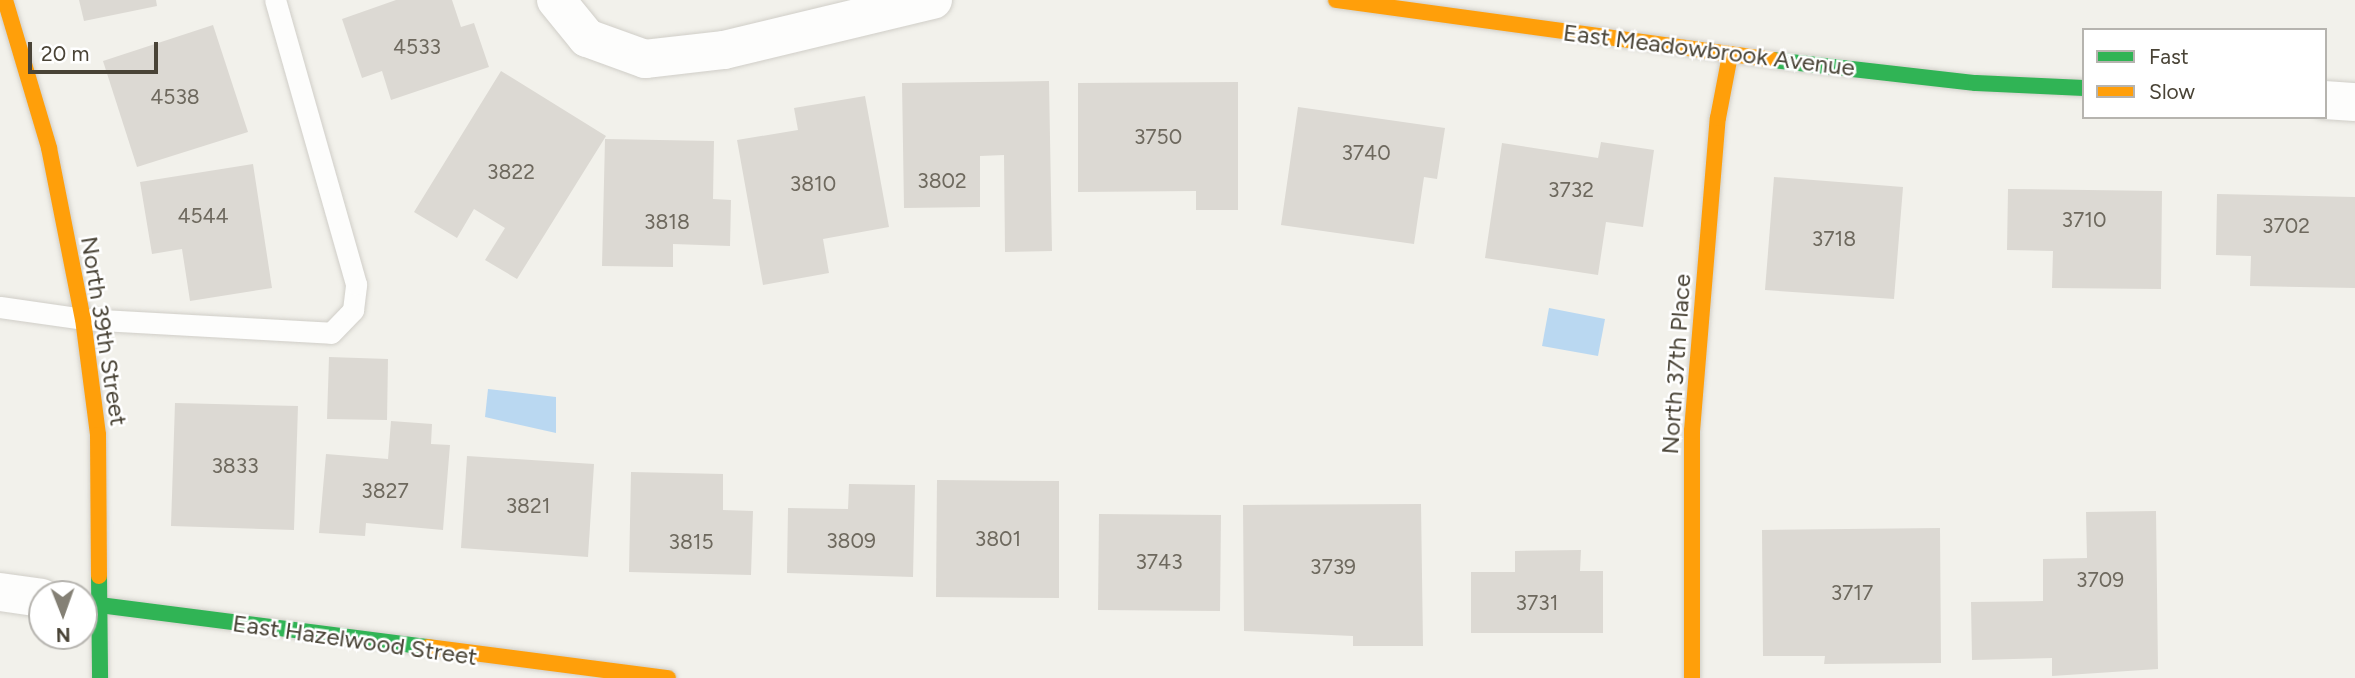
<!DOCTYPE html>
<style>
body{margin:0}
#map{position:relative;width:2355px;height:678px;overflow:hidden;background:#f2f1eb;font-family:Figtree,sans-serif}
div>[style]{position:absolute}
.water>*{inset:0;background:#bad8f1}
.building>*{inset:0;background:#dcd9d3}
.roads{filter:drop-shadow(0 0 2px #d0cec8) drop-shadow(0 0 2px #d0cec8)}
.lane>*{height:21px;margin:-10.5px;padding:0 10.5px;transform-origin:10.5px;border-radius:10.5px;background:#fdfdfc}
.street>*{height:38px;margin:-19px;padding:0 19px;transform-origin:19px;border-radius:19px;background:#fdfdfc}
.fast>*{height:16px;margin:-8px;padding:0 8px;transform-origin:8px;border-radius:8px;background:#30b455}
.slow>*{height:16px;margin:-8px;padding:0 8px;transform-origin:8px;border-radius:8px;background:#ff9f0a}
span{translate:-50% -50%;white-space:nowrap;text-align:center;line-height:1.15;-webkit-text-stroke:5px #fff;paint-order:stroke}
.number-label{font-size:21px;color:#6e695e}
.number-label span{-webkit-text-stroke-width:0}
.street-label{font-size:24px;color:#494336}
.legend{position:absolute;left:2082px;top:28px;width:245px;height:91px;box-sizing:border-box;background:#fff;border:2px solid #b6b4af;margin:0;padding:9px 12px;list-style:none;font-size:21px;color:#494336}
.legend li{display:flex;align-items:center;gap:14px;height:35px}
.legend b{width:35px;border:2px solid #b6b4af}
.north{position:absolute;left:28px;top:580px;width:70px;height:70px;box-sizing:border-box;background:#fff;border:2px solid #b6b4af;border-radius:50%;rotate:179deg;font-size:19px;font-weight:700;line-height:28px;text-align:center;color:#494336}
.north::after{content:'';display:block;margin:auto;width:24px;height:32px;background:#848075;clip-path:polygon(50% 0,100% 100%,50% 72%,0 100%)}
.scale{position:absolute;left:28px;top:42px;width:130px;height:32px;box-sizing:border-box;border:4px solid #494336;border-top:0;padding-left:9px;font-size:21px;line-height:24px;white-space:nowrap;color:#494336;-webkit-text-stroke:5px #fff;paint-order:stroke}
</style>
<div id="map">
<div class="water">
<div style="clip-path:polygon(1549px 308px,1605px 319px,1598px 356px,1542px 346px)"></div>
<div style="clip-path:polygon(488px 389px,556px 397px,556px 433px,485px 417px)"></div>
</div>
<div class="building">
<div style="clip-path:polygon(79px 0,156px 0,157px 6px,84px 21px)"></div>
<div style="clip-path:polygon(396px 0,452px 0,461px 27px,474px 23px,489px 67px,391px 100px,382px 71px,362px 78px,342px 19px)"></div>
<div style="clip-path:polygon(213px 25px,248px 132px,137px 167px,103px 61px)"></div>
<div style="clip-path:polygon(501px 71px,606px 136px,517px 279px,485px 260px,505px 228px,474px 209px,457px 238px,414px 212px)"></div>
<div style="clip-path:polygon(1049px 81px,1052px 251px,1005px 252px,1004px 155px,980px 156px,980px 207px,904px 208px,902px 83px)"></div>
<div style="clip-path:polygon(1238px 82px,1238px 210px,1196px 210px,1196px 191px,1078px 192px,1078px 83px)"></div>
<div style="clip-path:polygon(865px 96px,889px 227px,823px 239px,829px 273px,763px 285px,737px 140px,798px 130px,794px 108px)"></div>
<div style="clip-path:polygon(1298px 107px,1445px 128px,1437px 179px,1424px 177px,1414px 244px,1281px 225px)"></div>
<div style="clip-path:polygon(605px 139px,714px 141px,713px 199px,731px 200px,730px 246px,673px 244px,673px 267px,602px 266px)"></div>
<div style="clip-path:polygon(1601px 142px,1654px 150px,1643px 227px,1606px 222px,1598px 275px,1485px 258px,1502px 143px,1598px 158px)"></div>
<div style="clip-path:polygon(253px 164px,272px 288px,190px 301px,182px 249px,152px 254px,140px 182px)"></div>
<div style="clip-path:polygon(1774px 177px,1903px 187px,1894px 299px,1765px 290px)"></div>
<div style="clip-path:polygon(2008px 189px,2162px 191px,2161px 289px,2052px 288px,2053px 251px,2007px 250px)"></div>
<div style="clip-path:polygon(2217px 194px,2355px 197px,2355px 288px,2250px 286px,2251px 256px,2216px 255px)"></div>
<div style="clip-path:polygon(329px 357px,388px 359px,387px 420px,327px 419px)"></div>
<div style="clip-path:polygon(175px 403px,298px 406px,294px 530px,171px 526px)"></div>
<div style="clip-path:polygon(391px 421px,432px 424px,431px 444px,450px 445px,443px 530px,366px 523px,365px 536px,319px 533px,326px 454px,388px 459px)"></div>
<div style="clip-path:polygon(467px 456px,594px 464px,588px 557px,461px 548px)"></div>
<div style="clip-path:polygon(631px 472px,723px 474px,723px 510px,753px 511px,751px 575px,629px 572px)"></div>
<div style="clip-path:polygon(937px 480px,1059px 481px,1059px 598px,936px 597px)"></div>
<div style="clip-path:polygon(849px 484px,915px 485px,913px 577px,787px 573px,788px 508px,848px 509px)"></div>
<div style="clip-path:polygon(1421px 504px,1423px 646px,1353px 646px,1353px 636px,1244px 631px,1243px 505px)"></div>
<div style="clip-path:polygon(2156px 511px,2158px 669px,2052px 676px,2052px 658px,1972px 660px,1971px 602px,2043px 601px,2043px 559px,2087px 558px,2086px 512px)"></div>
<div style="clip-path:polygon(1099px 514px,1221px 515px,1220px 611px,1098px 610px)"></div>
<div style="clip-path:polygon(1940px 528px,1941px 663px,1824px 664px,1825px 656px,1763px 656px,1762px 530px)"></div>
<div style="clip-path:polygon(1581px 550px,1580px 571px,1603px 571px,1603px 633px,1471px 633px,1471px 572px,1515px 572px,1515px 551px)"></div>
</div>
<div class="roads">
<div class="lane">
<div style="left:0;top:307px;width:84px;rotate:8.2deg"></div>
<div style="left:83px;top:319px;width:248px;rotate:3.2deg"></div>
<div style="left:331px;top:333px;width:32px;rotate:-46deg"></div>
<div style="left:353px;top:310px;width:26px;rotate:-83deg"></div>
<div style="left:356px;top:284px;width:295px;rotate:-105.9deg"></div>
</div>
<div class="street">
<div style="left:556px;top:0;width:49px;rotate:50.8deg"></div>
<div style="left:587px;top:38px;width:62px;rotate:19.9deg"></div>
<div style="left:645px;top:59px;width:80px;rotate:-6.5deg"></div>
<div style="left:724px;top:50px;width:215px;rotate:-13.5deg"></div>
<div style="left:2325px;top:100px;width:30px;rotate:4deg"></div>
<div style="left:0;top:592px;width:42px;rotate:8.1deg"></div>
</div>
<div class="fast">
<div style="left:1773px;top:60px;width:204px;rotate:6.5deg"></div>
<div style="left:1976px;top:83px;width:108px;rotate:2.7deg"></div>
<div style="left:99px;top:576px;width:102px;rotate:89.4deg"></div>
<div style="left:84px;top:603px;width:347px;rotate:7.3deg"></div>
</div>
<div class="slow">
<div style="left:5px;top:0;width:154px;rotate:73.4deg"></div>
<div style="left:49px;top:148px;width:174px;rotate:78.8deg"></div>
<div style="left:83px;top:319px;width:117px;rotate:82.6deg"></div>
<div style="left:98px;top:435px;width:141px;rotate:89.6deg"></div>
<div style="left:1336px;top:0;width:441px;rotate:7.8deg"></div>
<div style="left:428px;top:647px;width:242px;rotate:7.4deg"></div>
<div style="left:1692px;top:678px;width:247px;rotate:-90deg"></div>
<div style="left:1692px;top:431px;width:314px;rotate:-85.3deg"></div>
<div style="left:1718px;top:118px;width:64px;rotate:-79.2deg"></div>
</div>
</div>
<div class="number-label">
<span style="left:417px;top:47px">4533</span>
<span style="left:175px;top:97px">4538</span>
<span style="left:1158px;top:137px">3750</span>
<span style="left:1366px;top:153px">3740</span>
<span style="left:511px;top:172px">3822</span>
<span style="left:942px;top:181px">3802</span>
<span style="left:813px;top:184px">3810</span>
<span style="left:1571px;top:190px">3732</span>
<span style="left:203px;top:216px">4544</span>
<span style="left:2084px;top:220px">3710</span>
<span style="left:667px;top:222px">3818</span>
<span style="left:2286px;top:226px">3702</span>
<span style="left:1834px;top:239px">3718</span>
<span style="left:235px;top:466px">3833</span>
<span style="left:385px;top:491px">3827</span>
<span style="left:528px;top:506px">3821</span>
<span style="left:998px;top:539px">3801</span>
<span style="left:851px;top:541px">3809</span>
<span style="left:691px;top:542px">3815</span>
<span style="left:1159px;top:562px">3743</span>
<span style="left:1333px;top:567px">3739</span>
<span style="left:2100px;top:580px">3709</span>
<span style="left:1852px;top:593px">3717</span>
<span style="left:1537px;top:603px">3731</span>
</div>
<div class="street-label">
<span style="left:1709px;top:50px;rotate:7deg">East Meadowbrook Avenue</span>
<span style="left:104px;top:331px;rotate:81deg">North 39th Street</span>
<span style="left:1676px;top:364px;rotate:-86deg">North 37th Place</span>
<span style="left:355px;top:640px;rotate:8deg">East Hazelwood Street</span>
</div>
<ul class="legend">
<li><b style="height:9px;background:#30b455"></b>Fast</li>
<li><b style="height:9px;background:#ff9f0a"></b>Slow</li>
</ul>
<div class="north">N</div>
<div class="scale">20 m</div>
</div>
